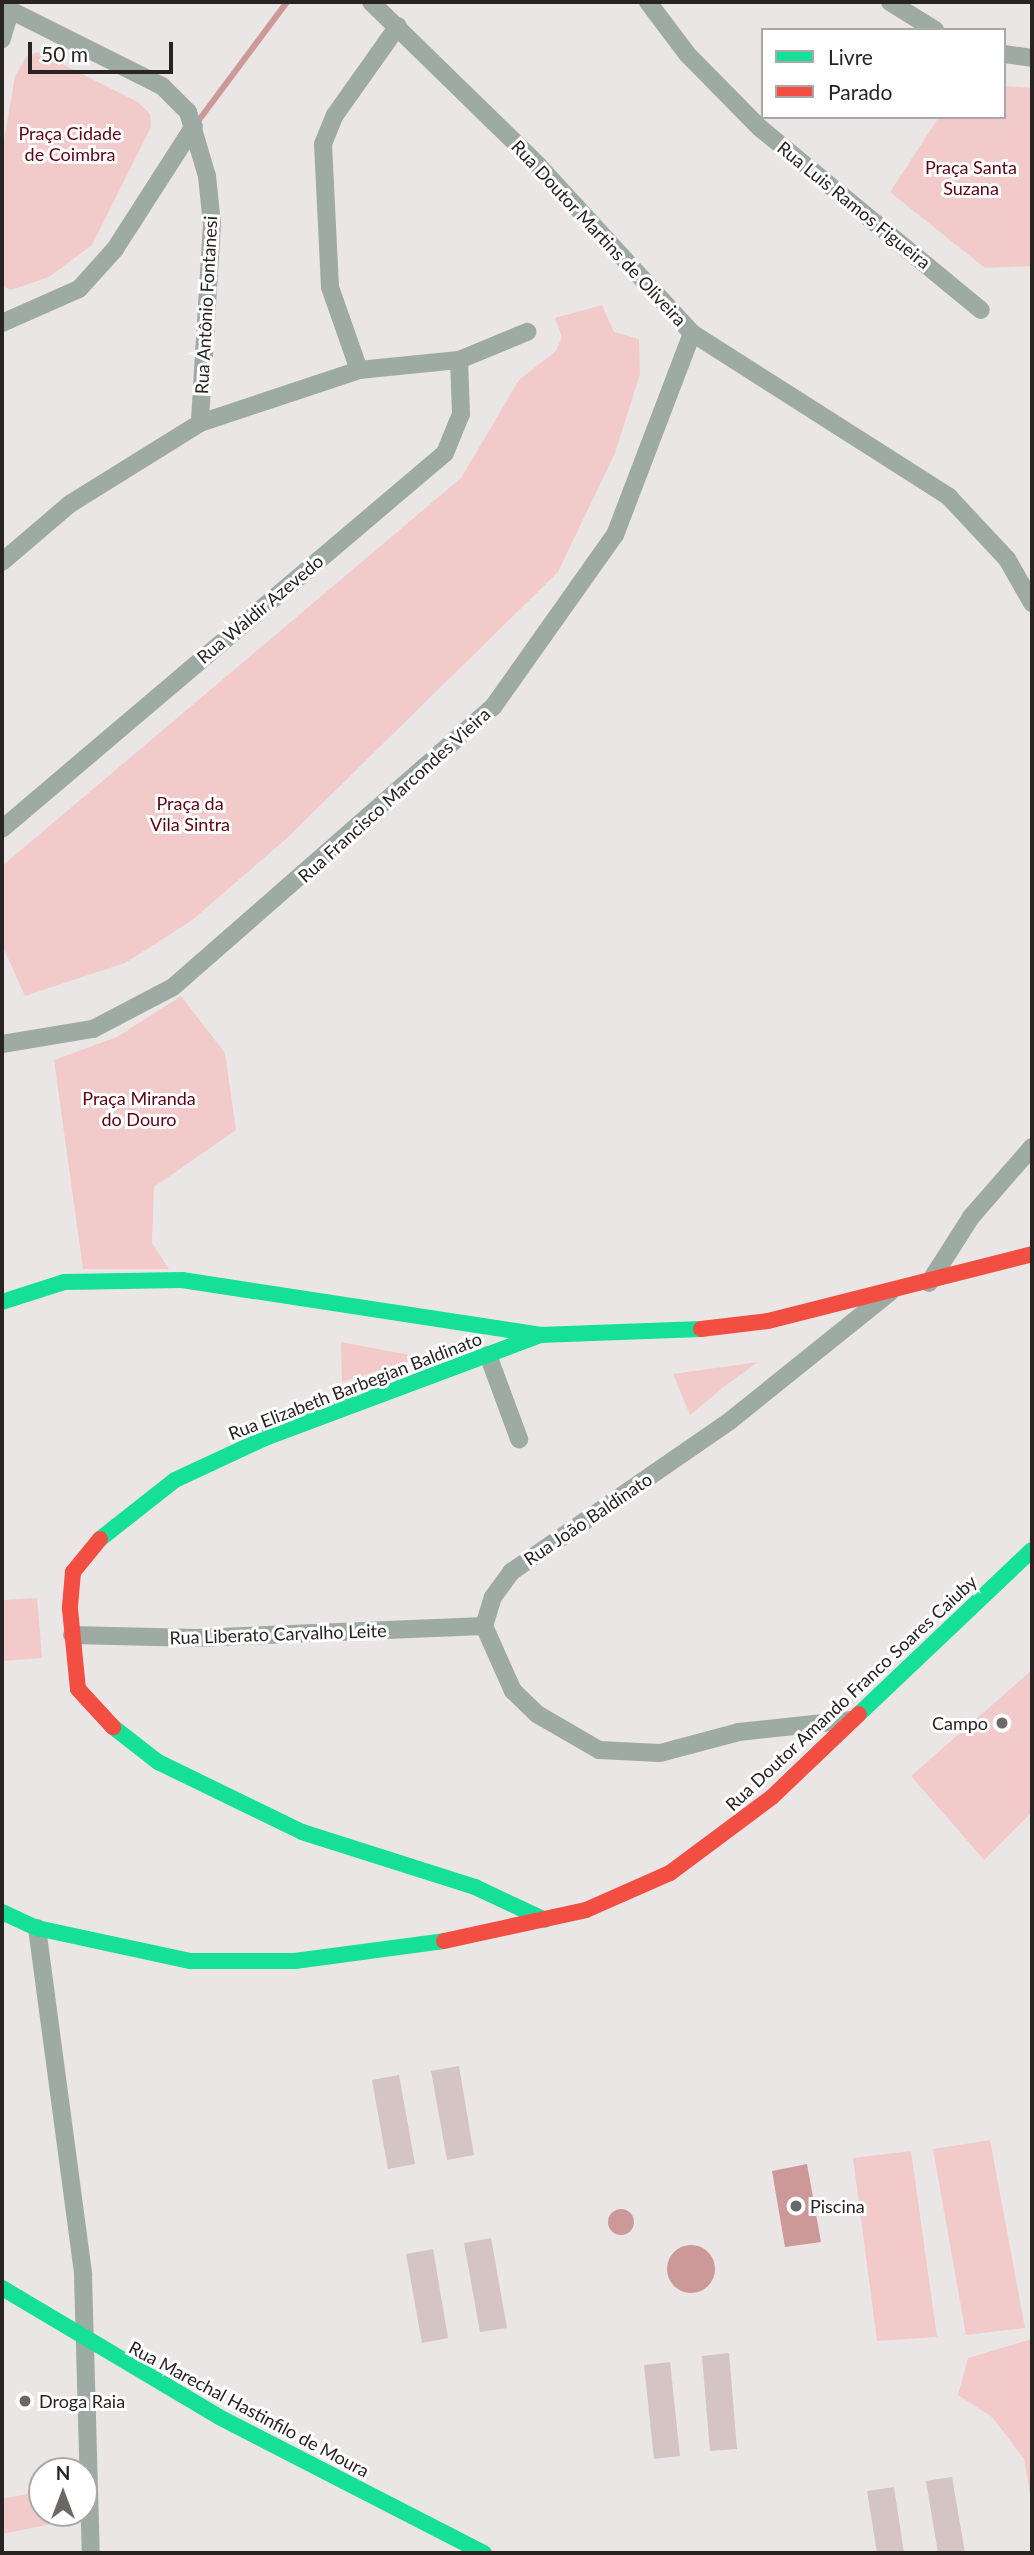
<!DOCTYPE html>
<meta charset="utf-8">
<style>
body{margin:0}
#map{position:relative;width:1034px;height:2555px;overflow:hidden;background:#ebe6e6;font-family:Lato,sans-serif}
div>[style]{position:absolute}
.green>*{inset:0;background:#f3caca}
.water>*{inset:0;background:#cc9998}
.round{border-radius:50%}
.stream>*{height:6px;margin:-3px;padding:0 3px;transform-origin:3px;border-radius:3px;background:#cc9998}
.building>*{inset:0;background:#d5c4c4}
.street>*{height:18px;margin:-9px;padding:0 9px;transform-origin:9px;border-radius:9px;background:#9eaaa4}
.fast>*{height:16px;margin:-8px;padding:0 8px;transform-origin:8px;border-radius:8px;background:#16e098}
.jam>*{height:16px;margin:-8px;padding:0 8px;transform-origin:8px;border-radius:8px;background:#f24e42}
.dots>*{width:19px;height:19px;translate:-50% -50%;box-sizing:border-box;border:4px solid #fff;border-radius:50%}
span{translate:-50% -50%;white-space:nowrap;text-align:center;line-height:1.15;-webkit-text-stroke:6px #fff;paint-order:stroke}
.park-label{font-size:18px;color:#5d0314}
.street-label{font-size:18px;color:#282424}
.poi-label{font-size:18px;color:#282424}
.right{translate:-100% -50%;text-align:right}
.left{translate:0 -50%;text-align:left}
.frame{position:absolute;inset:0;border:4px solid #282424;pointer-events:none}
.legend{position:absolute;left:761px;top:28px;width:245px;height:91px;box-sizing:border-box;background:#fff;border:2px solid #a9a7a7;margin:0;padding:9px 12px;list-style:none;font-size:21px;color:#282424}
.legend li{display:flex;align-items:center;gap:14px;height:35px}
.legend b{width:35px;border:2px solid #a9a7a7}
.north{position:absolute;left:28px;top:2457px;width:70px;height:70px;box-sizing:border-box;background:#fff;border:2px solid #a9a7a7;border-radius:50%;rotate:0deg;font-size:19px;font-weight:700;line-height:28px;text-align:center;color:#282424}
.north::after{content:'';display:block;margin:auto;width:24px;height:32px;background:#6c6868;clip-path:polygon(50% 0,100% 100%,50% 72%,0 100%)}
.scale{position:absolute;left:28px;top:42px;width:145px;height:32px;box-sizing:border-box;border:4px solid #282424;border-top:0;padding-left:9px;font-size:21px;line-height:24px;white-space:nowrap;color:#282424;-webkit-text-stroke:5px #fff;paint-order:stroke}
</style>
<div id="map">
<div class="green">
<div style="clip-path:polygon(38px 52px,138px 102px,150px 114px,151px 127px,92px 245px,49px 277px,11px 290px,2px 286px,2px 152px,15px 76px,27px 56px)"></div>
<div style="clip-path:polygon(1004px 86px,1032px 88px,1032px 266px,985px 268px,890px 192px,939px 117px,1004px 117px)"></div>
<div style="clip-path:polygon(602px 305px,614px 332px,639px 339px,640px 374px,615px 453px,558px 572px,286px 839px,191px 921px,125px 963px,25px 996px,2px 945px,2px 866px,461px 478px,519px 380px,556px 351px,562px 337px,555px 318px)"></div>
<div style="clip-path:polygon(181px 996px,225px 1053px,236px 1130px,154px 1187px,152px 1243px,169px 1269px,83px 1269px,54px 1060px,117px 1037px)"></div>
<div style="clip-path:polygon(341px 1342px,421px 1357px,342px 1382px)"></div>
<div style="clip-path:polygon(758px 1362px,725px 1386px,690px 1415px,673px 1374px)"></div>
<div style="clip-path:polygon(37px 1598px,42px 1658px,2px 1661px,2px 1600px)"></div>
<div style="clip-path:polygon(1032px 1670px,1032px 1812px,984px 1860px,911px 1776px)"></div>
<div style="clip-path:polygon(990px 2140px,1025px 2328px,966px 2335px,933px 2149px)"></div>
<div style="clip-path:polygon(911px 2151px,937px 2337px,877px 2341px,853px 2158px)"></div>
<div style="clip-path:polygon(1032px 2339px,1032px 2505px,1024px 2459px,992px 2417px,958px 2395px,968px 2358px)"></div>
<div style="clip-path:polygon(42px 2491px,42px 2513px,56px 2513px,56px 2523px,2px 2534px,2px 2499px)"></div>
</div>
<div class="water">
<div style="clip-path:polygon(807px 2164px,821px 2242px,785px 2247px,772px 2171px)"></div>
<div class="round" style="left:608px;top:2209px;width:26px;height:26px"></div>
<div class="round" style="left:667px;top:2245px;width:48px;height:48px"></div>
</div>
<div class="stream">
<div style="left:196px;top:124px;width:152px;rotate:-53.3deg"></div>
</div>
<div class="building">
<div style="clip-path:polygon(459px 2066px,474px 2155px,447px 2160px,431px 2071px)"></div>
<div style="clip-path:polygon(399px 2075px,415px 2164px,388px 2169px,372px 2080px)"></div>
<div style="clip-path:polygon(491px 2238px,507px 2328px,480px 2332px,464px 2243px)"></div>
<div style="clip-path:polygon(433px 2249px,448px 2338px,422px 2343px,406px 2254px)"></div>
<div style="clip-path:polygon(729px 2353px,737px 2449px,710px 2451px,702px 2356px)"></div>
<div style="clip-path:polygon(670px 2362px,680px 2456px,654px 2459px,644px 2365px)"></div>
<div style="clip-path:polygon(952px 2477px,965px 2553px,938px 2553px,926px 2481px)"></div>
<div style="clip-path:polygon(894px 2487px,904px 2553px,877px 2553px,867px 2491px)"></div>
</div>
<div class="street">
<div style="left:371px;top:2px;width:233px;rotate:44.3deg"></div>
<div style="left:538px;top:165px;width:228px;rotate:47.5deg"></div>
<div style="left:692px;top:333px;width:305px;rotate:32.5deg"></div>
<div style="left:949px;top:497px;width:85px;rotate:46.9deg"></div>
<div style="left:1007px;top:559px;width:51px;rotate:60.4deg"></div>
<div style="left:648px;top:2px;width:66px;rotate:53deg"></div>
<div style="left:688px;top:55px;width:103px;rotate:45.4deg"></div>
<div style="left:760px;top:128px;width:286px;rotate:39.5deg"></div>
<div style="left:890px;top:2px;width:53px;rotate:31.9deg"></div>
<div style="left:2px;top:6px;width:179px;rotate:26.6deg"></div>
<div style="left:162px;top:86px;width:37px;rotate:45deg"></div>
<div style="left:188px;top:112px;width:67px;rotate:73.5deg"></div>
<div style="left:207px;top:176px;width:48px;rotate:84.1deg"></div>
<div style="left:212px;top:224px;width:199px;rotate:93.5deg"></div>
<div style="left:2px;top:8px;width:14px;rotate:69deg"></div>
<div style="left:7px;top:21px;width:19px;rotate:106deg"></div>
<div style="left:1004px;top:54px;width:28px;rotate:8deg"></div>
<div style="left:2px;top:323px;width:84px;rotate:-23.8deg"></div>
<div style="left:79px;top:289px;width:54px;rotate:-48deg"></div>
<div style="left:115px;top:249px;width:146px;rotate:-57.3deg"></div>
<div style="left:359px;top:370px;width:88px;rotate:-109.3deg"></div>
<div style="left:330px;top:287px;width:143px;rotate:-92.8deg"></div>
<div style="left:323px;top:144px;width:31px;rotate:-68deg"></div>
<div style="left:335px;top:115px;width:109px;rotate:-54.7deg"></div>
<div style="left:2px;top:562px;width:89px;rotate:-40.5deg"></div>
<div style="left:70px;top:504px;width:153px;rotate:-31.9deg"></div>
<div style="left:200px;top:423px;width:168px;rotate:-18.4deg"></div>
<div style="left:359px;top:370px;width:100px;rotate:-5.7deg"></div>
<div style="left:459px;top:360px;width:74px;rotate:-22.4deg"></div>
<div style="left:2px;top:829px;width:581px;rotate:-40.32deg"></div>
<div style="left:445px;top:453px;width:42px;rotate:-67.7deg"></div>
<div style="left:461px;top:414px;width:54px;rotate:-92.1deg"></div>
<div style="left:2px;top:1044px;width:92px;rotate:-9.4deg"></div>
<div style="left:93px;top:1029px;width:90px;rotate:-27.7deg"></div>
<div style="left:173px;top:987px;width:425px;rotate:-41.2deg"></div>
<div style="left:493px;top:707px;width:211px;rotate:-54.7deg"></div>
<div style="left:615px;top:535px;width:216px;rotate:-69.1deg"></div>
<div style="left:929px;top:1283px;width:78px;rotate:-57.5deg"></div>
<div style="left:971px;top:1217px;width:93px;rotate:-48.9deg"></div>
<div style="left:488px;top:1355px;width:90px;rotate:69.7deg"></div>
<div style="left:72px;top:1635px;width:124px;rotate:1.4deg"></div>
<div style="left:196px;top:1638px;width:288px;rotate:-2.4deg"></div>
<div style="left:851px;top:1720px;width:113px;rotate:173.9deg"></div>
<div style="left:739px;top:1732px;width:82px;rotate:165.1deg"></div>
<div style="left:660px;top:1753px;width:61px;rotate:-177.2deg"></div>
<div style="left:599px;top:1750px;width:72px;rotate:-149.9deg"></div>
<div style="left:537px;top:1714px;width:33px;rotate:-136deg"></div>
<div style="left:513px;top:1691px;width:71px;rotate:-114deg"></div>
<div style="left:484px;top:1626px;width:30px;rotate:-73deg"></div>
<div style="left:493px;top:1597px;width:31px;rotate:-54deg"></div>
<div style="left:511px;top:1572px;width:267px;rotate:-34.6deg"></div>
<div style="left:731px;top:1420px;width:204px;rotate:-38.8deg"></div>
<div style="left:37px;top:1928px;width:350px;rotate:82.4deg"></div>
<div style="left:83px;top:2275px;width:278px;rotate:88.4deg"></div>
</div>
<div class="fast">
<div style="left:2px;top:1302px;width:65px;rotate:-17.9deg"></div>
<div style="left:64px;top:1282px;width:118px;rotate:-1deg"></div>
<div style="left:182px;top:1280px;width:362px;rotate:8.7deg"></div>
<div style="left:540px;top:1335px;width:161px;rotate:-2.1deg"></div>
<div style="left:100px;top:1539px;width:95px;rotate:-38.2deg"></div>
<div style="left:175px;top:1480px;width:99px;rotate:-25deg"></div>
<div style="left:265px;top:1438px;width:294px;rotate:-20.5deg"></div>
<div style="left:859px;top:1714px;width:238px;rotate:-43.5deg"></div>
<div style="left:113px;top:1727px;width:57px;rotate:37.9deg"></div>
<div style="left:158px;top:1762px;width:160px;rotate:25.9deg"></div>
<div style="left:302px;top:1832px;width:182px;rotate:17.6deg"></div>
<div style="left:475px;top:1887px;width:77px;rotate:25.2deg"></div>
<div style="left:2px;top:1912px;width:38px;rotate:25deg"></div>
<div style="left:37px;top:1928px;width:157px;rotate:12.2deg"></div>
<div style="left:190px;top:1961px;width:105px"></div>
<div style="left:295px;top:1961px;width:150px;rotate:-7.6deg"></div>
<div style="left:2px;top:2288px;width:252px;rotate:30.7deg"></div>
<div style="left:219px;top:2417px;width:298px;rotate:27.2deg"></div>
</div>
<div class="jam">
<div style="left:701px;top:1329px;width:67px;rotate:-6.8deg"></div>
<div style="left:768px;top:1321px;width:272px;rotate:-14.2deg"></div>
<div style="left:100px;top:1539px;width:43px;rotate:129.3deg"></div>
<div style="left:73px;top:1572px;width:37px;rotate:95deg"></div>
<div style="left:70px;top:1609px;width:80px;rotate:84.3deg"></div>
<div style="left:78px;top:1689px;width:52px;rotate:47.4deg"></div>
<div style="left:444px;top:1941px;width:145px;rotate:-12.3deg"></div>
<div style="left:586px;top:1910px;width:92px;rotate:-23.8deg"></div>
<div style="left:670px;top:1873px;width:127px;rotate:-36.7deg"></div>
<div style="left:772px;top:1797px;width:120px;rotate:-43.7deg"></div>
</div>
<div class="dots">
<div style="left:1002px;top:1723px;background:#6c6868"></div>
<div style="left:796px;top:2206px;background:#6c6868"></div>
<div style="left:25px;top:2401px;background:#6c6868"></div>
</div>
<div class="park-label">
<span style="left:70px;top:144px">Praça Cidade<br>de Coimbra</span>
<span style="left:971px;top:178px">Praça Santa<br>Suzana</span>
<span style="left:190px;top:814px">Praça da<br>Vila Sintra</span>
<span style="left:139px;top:1109px">Praça Miranda<br>do Douro</span>
</div>
<div class="street-label">
<span style="left:854px;top:205px;rotate:39deg">Rua Luis Ramos Figueira</span>
<span style="left:599px;top:233px;rotate:47deg">Rua Doutor Martins de Oliveira</span>
<span style="left:206px;top:305px;rotate:-87deg">Rua Antônio Fontanesi</span>
<span style="left:260px;top:609px;rotate:-40deg">Rua Waldir Azevedo</span>
<span style="left:394px;top:795px;rotate:-42deg">Rua Francisco Marcondes Vieira</span>
<span style="left:355px;top:1386px;rotate:-21deg">Rua Elizabeth Barbegian Baldinato</span>
<span style="left:588px;top:1519px;rotate:-34deg">Rua João Baldinato</span>
<span style="left:278px;top:1634px;rotate:-2deg">Rua Liberato Carvalho Leite</span>
<span style="left:851px;top:1693px;rotate:-43deg">Rua Doutor Amando Franco Soares Caiuby</span>
<span style="left:249px;top:2409px;rotate:28deg">Rua Marechal Hastinfilo de Moura</span>
</div>
<div class="poi-label">
<span class="right" style="left:988px;top:1723px">Campo</span>
<span class="left" style="left:810px;top:2206px">Piscina</span>
<span class="left" style="left:39px;top:2401px">Droga Raia</span>
</div>
<div class="frame"></div>
<ul class="legend">
<li><b style="height:9px;background:#16e098"></b>Livre</li>
<li><b style="height:9px;background:#f24e42"></b>Parado</li>
</ul>
<div class="north">N</div>
<div class="scale">50 m</div>
</div>
